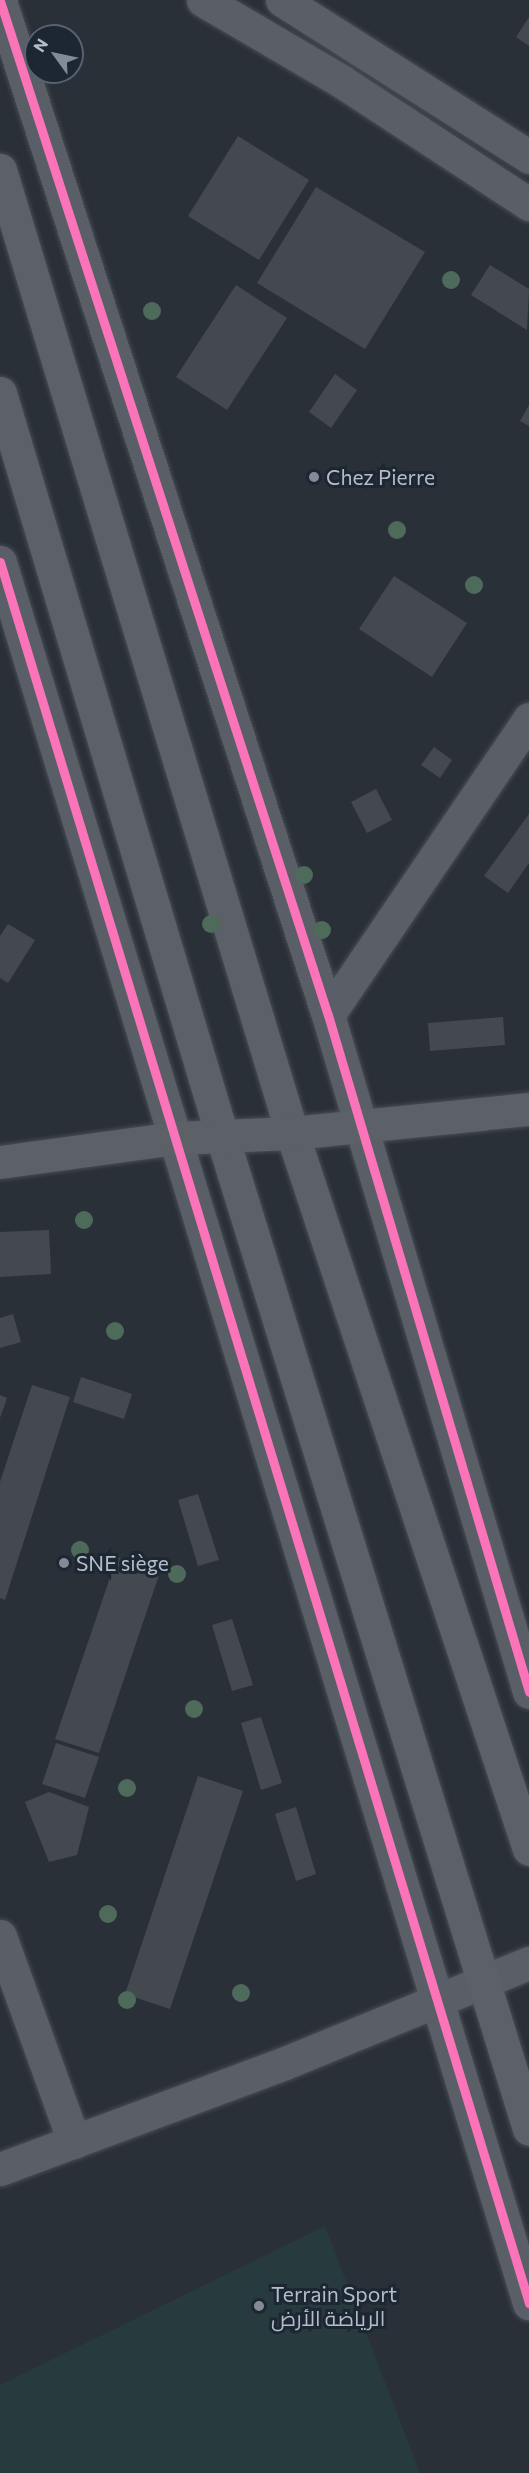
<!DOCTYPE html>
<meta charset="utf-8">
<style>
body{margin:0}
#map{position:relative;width:529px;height:2473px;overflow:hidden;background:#2a3038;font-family:Commissioner,Cairo,sans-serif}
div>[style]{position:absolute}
.green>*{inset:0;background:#273a3e}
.building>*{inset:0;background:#444950}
.roads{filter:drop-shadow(0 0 2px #484c53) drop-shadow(0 0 2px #484c53)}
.minor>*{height:33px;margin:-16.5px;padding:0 16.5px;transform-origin:16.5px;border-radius:16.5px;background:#5a5e66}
.major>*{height:33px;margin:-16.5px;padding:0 16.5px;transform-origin:16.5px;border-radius:16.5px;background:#5c6168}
.cycleway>*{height:9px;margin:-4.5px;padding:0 4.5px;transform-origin:4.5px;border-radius:4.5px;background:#fb73b8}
.trees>*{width:18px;height:18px;margin:-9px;border-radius:50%;background:#4e6a5a}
.dots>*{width:16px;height:16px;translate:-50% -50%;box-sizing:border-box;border:3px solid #1d2633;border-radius:50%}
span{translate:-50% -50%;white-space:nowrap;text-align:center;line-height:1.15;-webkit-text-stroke:6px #1d2633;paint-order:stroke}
.poi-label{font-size:21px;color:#b4bcc9}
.left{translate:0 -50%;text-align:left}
.north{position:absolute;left:24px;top:24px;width:60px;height:60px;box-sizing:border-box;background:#1d2633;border:2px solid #59626f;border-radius:50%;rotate:303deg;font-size:16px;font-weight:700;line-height:24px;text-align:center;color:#b4bcc9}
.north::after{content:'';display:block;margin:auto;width:21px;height:27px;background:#848b96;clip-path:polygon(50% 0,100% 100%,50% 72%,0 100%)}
</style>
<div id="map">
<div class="green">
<div style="clip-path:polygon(325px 2226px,420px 2473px,0 2473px,0 2385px)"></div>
</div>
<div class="building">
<div style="clip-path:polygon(529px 17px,529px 46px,516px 37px)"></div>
<div style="clip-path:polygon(238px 136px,309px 180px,259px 260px,188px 216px)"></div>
<div style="clip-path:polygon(316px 187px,425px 252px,365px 349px,257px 283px)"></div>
<div style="clip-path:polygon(490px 265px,529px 289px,527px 330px,471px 295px)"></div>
<div style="clip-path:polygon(236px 285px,287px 318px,227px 410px,176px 377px)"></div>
<div style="clip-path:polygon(335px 374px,357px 390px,331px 428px,309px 412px)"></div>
<div style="clip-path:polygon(529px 405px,529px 426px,520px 421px)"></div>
<div style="clip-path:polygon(394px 576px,467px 623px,432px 677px,359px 629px)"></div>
<div style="clip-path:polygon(434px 747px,452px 760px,440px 778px,421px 765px)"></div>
<div style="clip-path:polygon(376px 789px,392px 820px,367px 833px,351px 802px)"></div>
<div style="clip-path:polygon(529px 814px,529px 863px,508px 893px,484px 876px)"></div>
<div style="clip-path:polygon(8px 924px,35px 940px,8px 983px,0 978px,0 936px)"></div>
<div style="clip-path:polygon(503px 1017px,505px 1045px,430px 1051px,428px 1023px)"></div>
<div style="clip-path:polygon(49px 1230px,51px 1274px,0 1277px,0 1232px)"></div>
<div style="clip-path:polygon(13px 1314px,21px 1342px,0 1348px,0 1318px)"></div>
<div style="clip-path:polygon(81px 1377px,132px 1394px,124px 1419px,73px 1402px)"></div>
<div style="clip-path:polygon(32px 1385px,70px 1397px,5px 1600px,0 1598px,0 1482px)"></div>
<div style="clip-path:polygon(0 1395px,7px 1398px,0 1418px)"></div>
<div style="clip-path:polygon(198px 1494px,219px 1560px,198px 1566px,178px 1500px)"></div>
<div style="clip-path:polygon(117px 1557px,160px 1572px,99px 1753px,55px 1739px)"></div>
<div style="clip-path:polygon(232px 1619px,253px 1685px,232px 1691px,212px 1625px)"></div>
<div style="clip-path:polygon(261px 1717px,282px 1783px,261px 1790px,241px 1723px)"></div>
<div style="clip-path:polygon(56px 1743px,99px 1757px,85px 1798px,42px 1784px)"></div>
<div style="clip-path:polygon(198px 1776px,243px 1791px,170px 2009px,125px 1994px)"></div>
<div style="clip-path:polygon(49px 1792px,89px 1807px,77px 1855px,49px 1862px,25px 1802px)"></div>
<div style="clip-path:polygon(296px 1807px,316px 1874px,296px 1881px,275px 1814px)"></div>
</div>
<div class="roads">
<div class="minor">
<div style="left:203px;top:0;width:160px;rotate:30.4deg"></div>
<div style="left:341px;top:81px;width:225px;rotate:33.2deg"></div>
<div style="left:282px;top:0;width:293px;rotate:32.4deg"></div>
<div style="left:0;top:1px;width:1066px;rotate:72.08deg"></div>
<div style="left:328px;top:1015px;width:706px;rotate:73.46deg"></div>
<div style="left:0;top:562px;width:1820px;rotate:73.1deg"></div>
<div style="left:328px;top:1015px;width:358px;rotate:-55.8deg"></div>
<div style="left:0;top:1936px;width:219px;rotate:70.2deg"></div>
<div style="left:0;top:2169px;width:304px;rotate:-20.4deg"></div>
<div style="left:285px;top:2063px;width:264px;rotate:-22.3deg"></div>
</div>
<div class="major">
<div style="left:0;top:170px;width:1006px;rotate:73.13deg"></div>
<div style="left:292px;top:1133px;width:754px;rotate:71.69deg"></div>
<div style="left:0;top:393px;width:775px;rotate:73.36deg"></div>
<div style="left:222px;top:1136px;width:1039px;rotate:72.82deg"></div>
<div style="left:0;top:1162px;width:178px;rotate:-7.8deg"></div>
<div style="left:176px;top:1138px;width:116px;rotate:-2.5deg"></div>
<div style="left:292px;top:1133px;width:238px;rotate:-5.8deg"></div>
</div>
</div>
<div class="cycleway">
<div style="left:0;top:1px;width:1066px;rotate:72.08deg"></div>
<div style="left:328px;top:1015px;width:706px;rotate:73.46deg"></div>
<div style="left:0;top:562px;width:1820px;rotate:73.1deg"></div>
</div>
<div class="trees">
<div style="left:451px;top:280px"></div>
<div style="left:152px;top:311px"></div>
<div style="left:397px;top:530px"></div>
<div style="left:474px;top:585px"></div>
<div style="left:304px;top:875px"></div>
<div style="left:211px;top:924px"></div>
<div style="left:322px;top:930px"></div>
<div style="left:84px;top:1220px"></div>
<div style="left:115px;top:1331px"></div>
<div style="left:80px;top:1550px"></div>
<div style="left:177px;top:1574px"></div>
<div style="left:194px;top:1709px"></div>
<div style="left:127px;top:1788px"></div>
<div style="left:108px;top:1914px"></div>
<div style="left:241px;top:1993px"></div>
<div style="left:127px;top:2000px"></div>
</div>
<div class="dots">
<div style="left:314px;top:477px;background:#848b96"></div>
<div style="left:64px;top:1563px;background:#848b96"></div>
<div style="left:259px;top:2306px;background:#848b96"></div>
</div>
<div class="poi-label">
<span class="left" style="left:326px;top:477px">Chez Pierre</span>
<span class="left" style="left:76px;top:1563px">SNE siège</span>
<span class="left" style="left:271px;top:2306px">Terrain Sport<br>الرياضة الأرض</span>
</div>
<div class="north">N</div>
</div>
